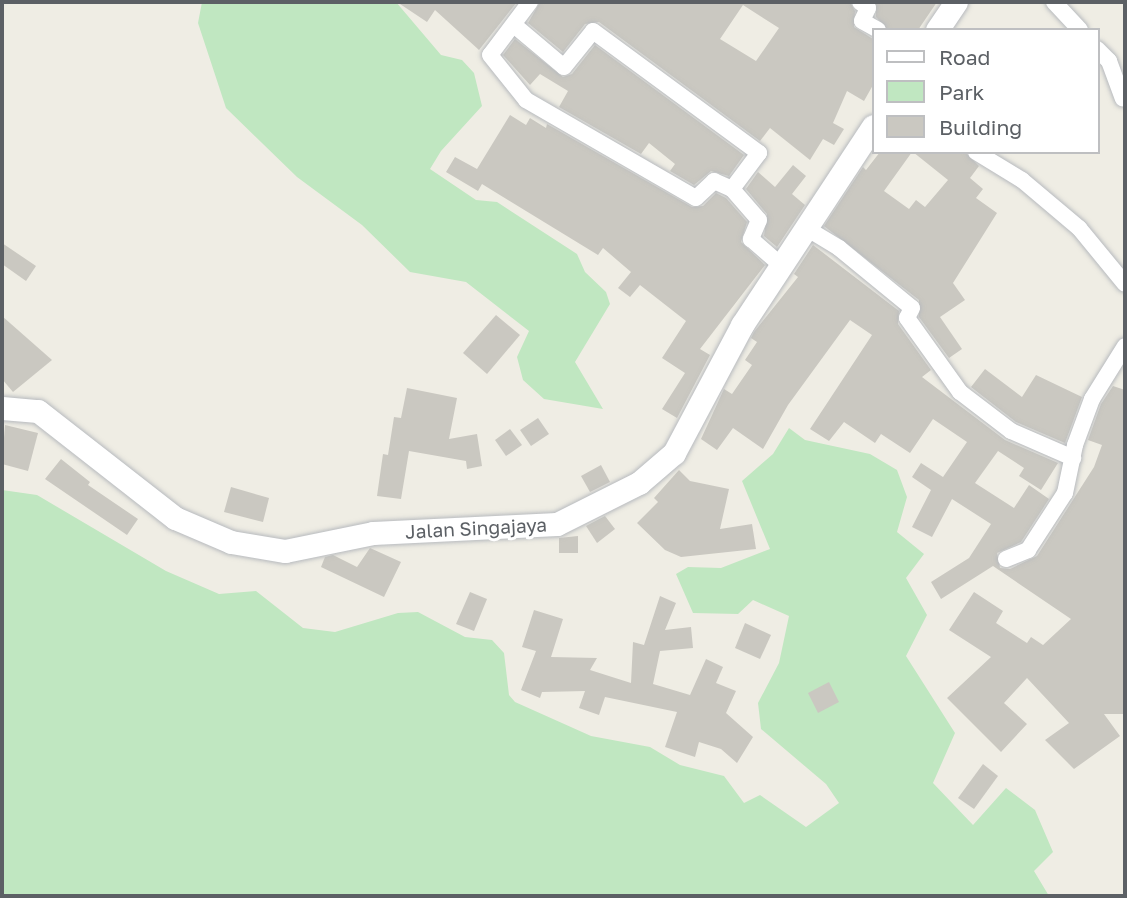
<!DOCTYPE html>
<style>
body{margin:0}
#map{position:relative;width:1127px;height:898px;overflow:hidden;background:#efede4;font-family:"Golos Text",sans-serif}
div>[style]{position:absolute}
.green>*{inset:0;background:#c0e7c1}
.building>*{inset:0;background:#cac8c1}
.roads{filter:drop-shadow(0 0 2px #b7babe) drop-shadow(0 0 2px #b7babe)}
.street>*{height:16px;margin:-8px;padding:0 8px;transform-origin:8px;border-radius:8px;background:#fff}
.secondary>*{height:23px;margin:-11.5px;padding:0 11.5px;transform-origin:11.5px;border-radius:11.5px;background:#fff}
span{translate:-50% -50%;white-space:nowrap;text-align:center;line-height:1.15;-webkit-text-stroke:6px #fff;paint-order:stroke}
.street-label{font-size:19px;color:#5c6065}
.frame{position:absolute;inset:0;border:4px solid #5c6065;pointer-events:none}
.legend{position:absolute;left:872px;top:28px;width:228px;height:126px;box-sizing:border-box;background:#fff;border:2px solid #bebfc1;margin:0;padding:9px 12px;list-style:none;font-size:21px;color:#5c6065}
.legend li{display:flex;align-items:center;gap:14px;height:35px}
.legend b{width:35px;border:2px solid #bebfc1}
</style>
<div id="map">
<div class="green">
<div style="clip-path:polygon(202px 2px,396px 2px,441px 55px,462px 60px,474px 73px,482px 106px,441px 151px,430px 169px,476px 200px,497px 202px,577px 254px,585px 272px,606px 292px,610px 304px,575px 362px,603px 409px,544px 399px,523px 380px,517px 357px,529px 331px,466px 282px,410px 272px,362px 225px,297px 177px,226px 108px,198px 23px)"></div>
<div style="clip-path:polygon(789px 428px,805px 440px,870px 454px,897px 470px,907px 497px,897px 532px,924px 554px,906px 578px,927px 615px,906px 656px,955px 733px,933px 783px,973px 825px,1006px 788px,1035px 810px,1053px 852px,1034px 871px,1049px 896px,2px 896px,2px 490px,37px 495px,166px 571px,219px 594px,256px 591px,303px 628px,335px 632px,398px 613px,418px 612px,465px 637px,492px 640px,504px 653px,509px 695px,515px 702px,591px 736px,650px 747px,680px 765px,724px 776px,744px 803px,760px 795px,806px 827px,839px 803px,826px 784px,761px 729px,758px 703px,779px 663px,789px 616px,753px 600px,738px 614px,693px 613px,676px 574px,688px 567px,721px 568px,770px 549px,742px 481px,773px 454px)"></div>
</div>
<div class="building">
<div style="clip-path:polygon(397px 2px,517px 2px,479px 50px,435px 10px,427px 22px)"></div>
<div style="clip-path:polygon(evenodd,540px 2px,850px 2px,855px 11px,854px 27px,873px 39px,873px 85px,864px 101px,847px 91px,833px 123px,844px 129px,834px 145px,823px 139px,810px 160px,770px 128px,760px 141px,599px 22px,585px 24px,563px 52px,528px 23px,540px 2px,743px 5px,779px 28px,756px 61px,720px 39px,743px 5px)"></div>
<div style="clip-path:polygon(876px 2px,937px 2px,918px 30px,888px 30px,876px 17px)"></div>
<div style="clip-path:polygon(515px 39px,563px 77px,572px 74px,595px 45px,744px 155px,729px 176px,711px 171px,694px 185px,670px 171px,675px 164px,649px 143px,641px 154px,559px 107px,568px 91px,540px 74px,530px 85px,503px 55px)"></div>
<div style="clip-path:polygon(510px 115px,526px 125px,530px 118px,546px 128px,547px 124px,692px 207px,703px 206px,716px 193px,726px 198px,747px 222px,741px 242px,765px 265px,700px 349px,710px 355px,677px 418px,662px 409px,685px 373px,662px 358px,686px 321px,640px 285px,630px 297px,618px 288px,631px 272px,603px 248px,598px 255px,482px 184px,478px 191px,446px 172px,455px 157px,477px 169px)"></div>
<div style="clip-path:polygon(880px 152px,912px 152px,884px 191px,909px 209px,916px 200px,925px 207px,948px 180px,913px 152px,965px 152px,979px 166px,970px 178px,983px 189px,976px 198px,997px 213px,953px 283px,965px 300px,940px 317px,962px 349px,949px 358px,919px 317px,919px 300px,824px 226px,863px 167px,866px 170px)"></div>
<div style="clip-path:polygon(793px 165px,806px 176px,792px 194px,805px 205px,777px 247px,764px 236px,767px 214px,746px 189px,758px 172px,775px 187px)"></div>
<div style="clip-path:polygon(2px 243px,36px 266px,26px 281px,2px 264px)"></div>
<div style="clip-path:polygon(813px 245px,899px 311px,898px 324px,931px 370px,922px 377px,1005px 440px,1058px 463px,1041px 490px,1019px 476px,1024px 468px,998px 451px,975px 483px,1014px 508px,1029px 485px,1049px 499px,1021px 542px,997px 553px,1000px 568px,1010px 569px,1037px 556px,1094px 467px,1102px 445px,1088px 440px,1101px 404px,1113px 386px,1125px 390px,1125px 714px,1104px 714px,1120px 736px,1074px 769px,1045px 740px,1069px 723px,1027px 678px,1004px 703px,1027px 724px,1001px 752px,947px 698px,991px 657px,949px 630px,974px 592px,1003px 611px,996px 623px,1027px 643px,1031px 637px,1043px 645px,1071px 619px,993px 566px,941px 599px,931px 582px,969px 558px,991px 524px,952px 499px,932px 537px,912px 527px,931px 490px,912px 477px,921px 463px,943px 477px,967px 442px,933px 419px,910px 453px,881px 434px,875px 443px,844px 422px,829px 441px,810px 429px,872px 335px,850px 320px,788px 405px,763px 449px,733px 428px,717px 450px,701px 439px,724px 389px,732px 394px,752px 365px,745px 360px,757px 342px,751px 338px,754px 332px,798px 277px,794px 274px)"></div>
<div style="clip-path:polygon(496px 315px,520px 335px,487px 374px,463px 353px)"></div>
<div style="clip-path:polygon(2px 316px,52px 360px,13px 392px,2px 379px)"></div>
<div style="clip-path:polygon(985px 369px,1022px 397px,1036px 375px,1082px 397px,1065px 443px,1016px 422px,971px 387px)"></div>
<div style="clip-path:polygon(407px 388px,457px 398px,449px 439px,477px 434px,482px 466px,467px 469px,466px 461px,409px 451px,401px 499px,377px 496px,383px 454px,388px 455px,394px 417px,401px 418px)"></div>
<div style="clip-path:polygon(538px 418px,549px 434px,531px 446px,520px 430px)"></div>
<div style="clip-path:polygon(5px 425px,38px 433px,28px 471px,2px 464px)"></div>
<div style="clip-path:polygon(510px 429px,522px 445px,506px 456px,495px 440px)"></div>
<div style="clip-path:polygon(61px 459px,90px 482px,88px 485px,138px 519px,127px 535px,45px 479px)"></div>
<div style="clip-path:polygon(601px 465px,610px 482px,590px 492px,581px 476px)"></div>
<div style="clip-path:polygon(679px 470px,690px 481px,729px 489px,720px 529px,752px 524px,756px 549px,681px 557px,665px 550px,637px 523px,658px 502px,654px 498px)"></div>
<div style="clip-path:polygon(231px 487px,269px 498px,263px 522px,224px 512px)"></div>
<div style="clip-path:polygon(605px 516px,615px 529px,597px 543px,586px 526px)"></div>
<div style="clip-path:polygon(578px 536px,578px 553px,559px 553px,559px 538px)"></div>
<div style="clip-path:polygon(370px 548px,401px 562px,384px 597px,321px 567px,325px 557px,333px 555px,357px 567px)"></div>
<div style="clip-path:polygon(470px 592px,487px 599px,474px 631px,456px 624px)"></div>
<div style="clip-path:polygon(660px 596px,676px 603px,665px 630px,691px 627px,693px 648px,660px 651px,653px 684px,690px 695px,706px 659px,723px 667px,716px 683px,736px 691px,726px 713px,753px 737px,737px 763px,721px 749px,699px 742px,695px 757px,665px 747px,677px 712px,605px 697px,599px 715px,579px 708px,585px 691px,542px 692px,540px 698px,521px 690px,536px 651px,522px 647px,534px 610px,563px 619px,551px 657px,597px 658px,590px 670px,631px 683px,633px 642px,644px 645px)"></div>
<div style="clip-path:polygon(745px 623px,771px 635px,760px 659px,735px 648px)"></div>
<div style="clip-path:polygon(829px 682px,839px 702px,818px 713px,808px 693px)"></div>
<div style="clip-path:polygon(983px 764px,998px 776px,974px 809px,958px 798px)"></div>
</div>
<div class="roads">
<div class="street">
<div style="left:530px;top:2px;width:66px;rotate:127deg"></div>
<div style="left:490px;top:55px;width:58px;rotate:51.3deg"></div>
<div style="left:526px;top:100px;width:196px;rotate:30deg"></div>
<div style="left:696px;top:198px;width:25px;rotate:-43deg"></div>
<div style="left:714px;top:181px;width:20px;rotate:24deg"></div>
<div style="left:732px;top:189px;width:41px;rotate:48.9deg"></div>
<div style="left:759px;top:220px;width:21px;rotate:113deg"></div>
<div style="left:751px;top:239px;width:38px;rotate:41deg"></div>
<div style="left:860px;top:2px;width:10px;rotate:37deg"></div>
<div style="left:868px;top:8px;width:14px;rotate:115deg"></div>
<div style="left:862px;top:21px;width:18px;rotate:29deg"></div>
<div style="left:1054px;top:2px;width:38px;rotate:47deg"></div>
<div style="left:514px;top:25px;width:65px;rotate:40deg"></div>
<div style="left:564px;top:67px;width:46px;rotate:-51.1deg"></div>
<div style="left:593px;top:31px;width:206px;rotate:36.3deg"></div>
<div style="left:759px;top:153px;width:45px;rotate:126.9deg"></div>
<div style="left:1097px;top:49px;width:17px;rotate:45deg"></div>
<div style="left:1109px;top:61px;width:40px;rotate:69.8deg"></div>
<div style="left:976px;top:152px;width:54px;rotate:31.3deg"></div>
<div style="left:1022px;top:180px;width:75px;rotate:40.1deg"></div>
<div style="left:1079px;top:228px;width:72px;rotate:50.6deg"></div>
<div style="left:806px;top:228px;width:39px;rotate:31deg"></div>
<div style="left:839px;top:248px;width:94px;rotate:39.4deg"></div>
<div style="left:912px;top:308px;width:11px;rotate:117deg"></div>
<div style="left:907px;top:318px;width:91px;rotate:54.4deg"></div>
<div style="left:960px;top:392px;width:64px;rotate:37.4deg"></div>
<div style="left:1011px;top:431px;width:68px;rotate:23.5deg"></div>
<div style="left:1006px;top:559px;width:24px;rotate:-22deg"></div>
<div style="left:1028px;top:550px;width:68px;rotate:-57deg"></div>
<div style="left:1065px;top:493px;width:49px;rotate:-78.2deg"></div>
<div style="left:1075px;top:445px;width:49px;rotate:-69.7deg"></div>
<div style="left:1092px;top:399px;width:62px;rotate:-58.1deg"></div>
</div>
<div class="secondary">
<div style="left:937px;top:30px;width:34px;rotate:-56deg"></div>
<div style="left:2px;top:408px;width:36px;rotate:5deg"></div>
<div style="left:38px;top:411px;width:174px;rotate:38deg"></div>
<div style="left:175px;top:518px;width:61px;rotate:23.2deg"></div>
<div style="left:231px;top:542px;width:55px;rotate:9.5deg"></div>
<div style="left:285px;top:551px;width:90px;rotate:-11.6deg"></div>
<div style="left:373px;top:533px;width:184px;rotate:-2.8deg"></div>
<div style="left:557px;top:524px;width:92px;rotate:-26.6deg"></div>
<div style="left:639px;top:483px;width:46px;rotate:-40.6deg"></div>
<div style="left:674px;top:453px;width:145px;rotate:-62deg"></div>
<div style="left:742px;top:325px;width:238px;rotate:-56.6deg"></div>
</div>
</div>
<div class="street-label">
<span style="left:476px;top:528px;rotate:-3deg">Jalan Singajaya</span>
</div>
<div class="frame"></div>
<ul class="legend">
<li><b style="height:9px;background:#fff"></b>Road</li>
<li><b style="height:19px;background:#c0e7c1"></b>Park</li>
<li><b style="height:19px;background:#cac8c1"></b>Building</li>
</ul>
</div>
